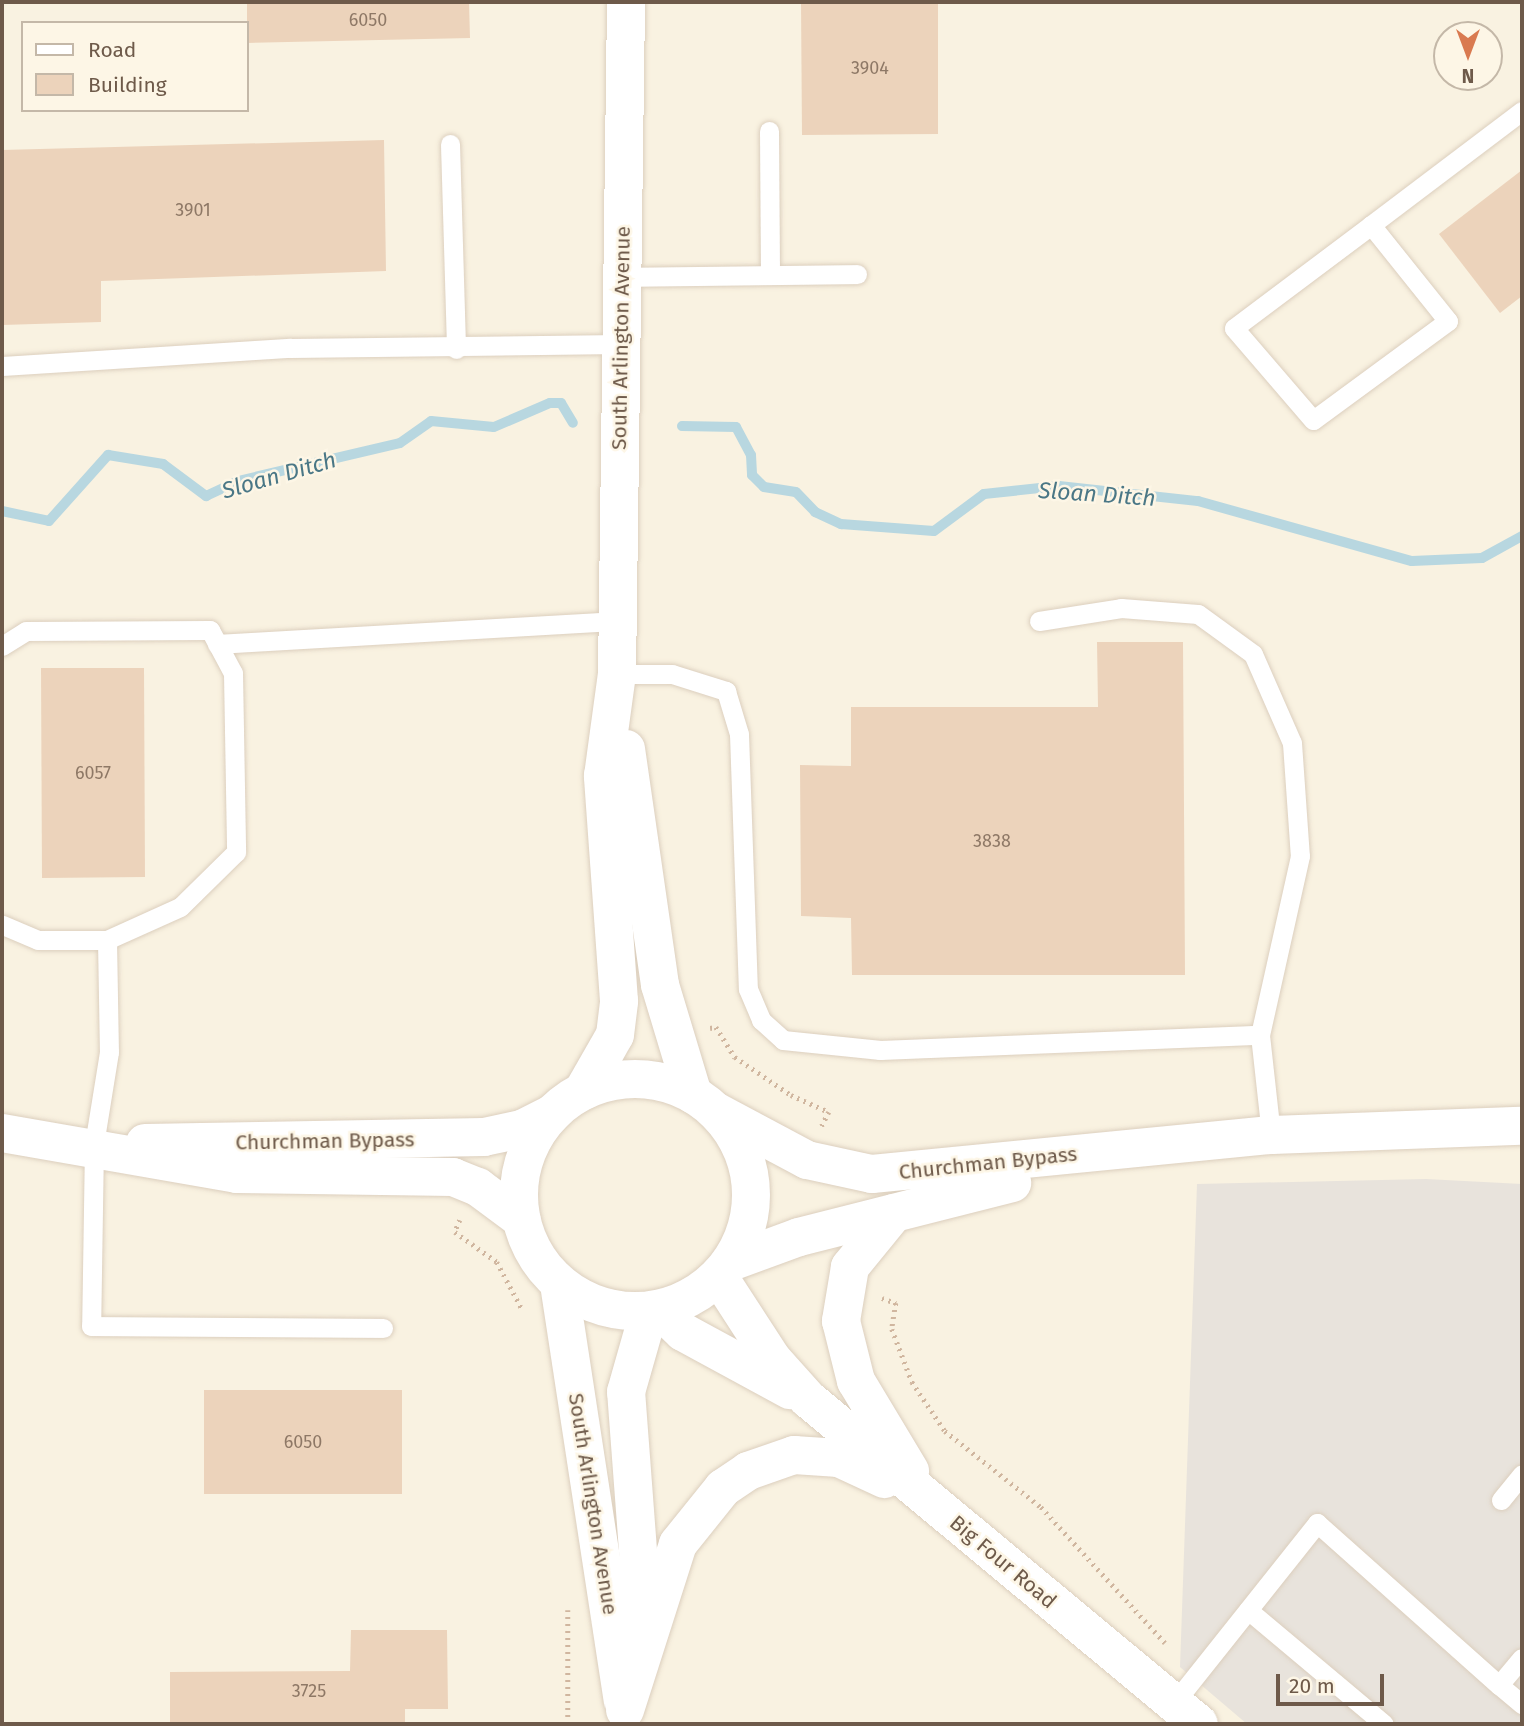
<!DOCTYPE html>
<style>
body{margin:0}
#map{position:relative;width:1524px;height:1726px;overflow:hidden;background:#f9f2e1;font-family:"Fira Sans",sans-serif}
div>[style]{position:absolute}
.industrial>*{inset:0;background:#e8e3dc}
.stream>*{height:10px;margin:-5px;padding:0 5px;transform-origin:5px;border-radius:5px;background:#b8d7e0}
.building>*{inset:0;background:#ecd3bb}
.path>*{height:4.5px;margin-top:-2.25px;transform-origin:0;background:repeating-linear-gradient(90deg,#d0b69f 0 2px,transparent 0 7px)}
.roads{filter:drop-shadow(0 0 2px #dccfbe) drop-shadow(0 0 2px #dccfbe)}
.lane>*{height:19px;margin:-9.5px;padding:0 9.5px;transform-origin:9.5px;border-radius:9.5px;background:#fff}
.secondary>*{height:38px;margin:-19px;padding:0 19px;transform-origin:19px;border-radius:19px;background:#fff}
.secondary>.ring{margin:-19px;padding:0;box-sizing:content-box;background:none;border:38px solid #fff;border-radius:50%}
span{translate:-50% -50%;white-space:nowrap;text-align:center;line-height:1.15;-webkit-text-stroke:5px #fdf6e6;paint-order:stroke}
.number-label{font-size:18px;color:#8e7866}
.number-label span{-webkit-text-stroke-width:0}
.street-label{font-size:21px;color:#6e5a4a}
.water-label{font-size:23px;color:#4a7786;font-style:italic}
.frame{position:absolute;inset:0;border:4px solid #6e5a4a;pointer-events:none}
.legend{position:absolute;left:21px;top:21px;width:228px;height:91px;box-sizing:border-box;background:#fdf6e6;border:2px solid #c4b8a8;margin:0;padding:9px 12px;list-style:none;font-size:21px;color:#6e5a4a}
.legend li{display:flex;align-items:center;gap:14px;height:35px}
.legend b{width:35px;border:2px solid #c4b8a8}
.north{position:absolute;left:1433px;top:21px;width:70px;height:70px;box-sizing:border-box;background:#fdf6e6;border:2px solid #c4b8a8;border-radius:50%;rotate:180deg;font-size:19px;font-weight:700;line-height:28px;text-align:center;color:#6e5a4a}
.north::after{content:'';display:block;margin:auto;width:24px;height:32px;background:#d97a50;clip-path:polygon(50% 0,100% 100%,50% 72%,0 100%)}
.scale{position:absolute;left:1276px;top:1674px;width:108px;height:32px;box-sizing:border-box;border:4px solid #6e5a4a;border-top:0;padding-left:9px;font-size:21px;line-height:24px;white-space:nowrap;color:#6e5a4a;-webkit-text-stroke:5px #fdf6e6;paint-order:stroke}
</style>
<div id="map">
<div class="industrial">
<div style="clip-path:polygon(1426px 1179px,1522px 1184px,1522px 1724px,1247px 1724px,1180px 1667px,1197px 1184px)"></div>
</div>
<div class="stream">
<div style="left:682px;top:426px;width:54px;rotate:1.1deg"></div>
<div style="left:736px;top:427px;width:32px;rotate:62deg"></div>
<div style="left:751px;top:455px;width:20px;rotate:87deg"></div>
<div style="left:752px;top:475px;width:17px;rotate:45deg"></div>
<div style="left:764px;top:487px;width:32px;rotate:9deg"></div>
<div style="left:796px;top:492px;width:28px;rotate:46deg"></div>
<div style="left:815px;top:512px;width:29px;rotate:25deg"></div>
<div style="left:841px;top:524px;width:93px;rotate:4.3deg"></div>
<div style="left:934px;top:531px;width:62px;rotate:-36.5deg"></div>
<div style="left:984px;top:494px;width:75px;rotate:-6.1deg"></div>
<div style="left:1059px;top:486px;width:140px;rotate:6.2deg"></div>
<div style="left:1198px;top:501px;width:222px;rotate:15.7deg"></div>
<div style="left:1412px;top:561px;width:70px;rotate:-2.5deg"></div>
<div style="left:1482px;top:558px;width:46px;rotate:-28.8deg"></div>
<div style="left:2px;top:511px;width:48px;rotate:12deg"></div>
<div style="left:49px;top:521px;width:89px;rotate:-48.2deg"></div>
<div style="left:108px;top:455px;width:56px;rotate:9.3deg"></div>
<div style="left:163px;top:464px;width:54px;rotate:36.7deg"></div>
<div style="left:206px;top:496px;width:35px;rotate:-25deg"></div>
<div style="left:238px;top:481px;width:166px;rotate:-13.2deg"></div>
<div style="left:400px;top:443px;width:38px;rotate:-35deg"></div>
<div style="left:431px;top:421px;width:63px;rotate:5.4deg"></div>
<div style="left:494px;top:427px;width:61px;rotate:-23.2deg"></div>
<div style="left:550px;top:403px;width:11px"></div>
<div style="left:561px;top:403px;width:23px;rotate:59deg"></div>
</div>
<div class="building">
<div style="clip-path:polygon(247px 2px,469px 2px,470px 38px,247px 43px)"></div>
<div style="clip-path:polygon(801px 2px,938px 2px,938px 134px,802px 135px)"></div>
<div style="clip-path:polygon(384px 140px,386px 271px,101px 281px,101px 322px,2px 325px,2px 150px)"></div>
<div style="clip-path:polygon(1522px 170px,1522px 296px,1500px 313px,1439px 234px)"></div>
<div style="clip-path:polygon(1097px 642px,1183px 642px,1185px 975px,852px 975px,851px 918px,801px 916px,800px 765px,851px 766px,851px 707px,1098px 707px)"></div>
<div style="clip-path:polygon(41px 668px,144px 668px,145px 877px,42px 878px)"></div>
<div style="clip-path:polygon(204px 1390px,402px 1390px,402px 1494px,204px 1494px)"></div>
<div style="clip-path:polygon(351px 1630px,447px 1630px,448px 1709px,405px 1709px,405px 1724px,170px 1724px,170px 1672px,350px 1671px)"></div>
</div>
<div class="path">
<div style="left:710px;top:1028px;width:6px;rotate:-9deg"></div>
<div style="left:716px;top:1027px;width:36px;rotate:58deg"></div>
<div style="left:735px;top:1057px;width:68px;rotate:34.2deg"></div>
<div style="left:791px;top:1095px;width:42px;rotate:24.1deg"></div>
<div style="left:829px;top:1112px;width:16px;rotate:117deg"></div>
<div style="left:460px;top:1220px;width:13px;rotate:113deg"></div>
<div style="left:455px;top:1232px;width:52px;rotate:35.5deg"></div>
<div style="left:497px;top:1262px;width:55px;rotate:62deg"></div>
<div style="left:882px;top:1298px;width:15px;rotate:20deg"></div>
<div style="left:896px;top:1303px;width:26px;rotate:99deg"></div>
<div style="left:892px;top:1329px;width:57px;rotate:69.3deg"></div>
<div style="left:912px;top:1382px;width:59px;rotate:56deg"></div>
<div style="left:945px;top:1431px;width:122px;rotate:38.4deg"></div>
<div style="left:1041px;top:1507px;width:184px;rotate:47.6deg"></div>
<div style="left:568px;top:1610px;width:114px;rotate:90deg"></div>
</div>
<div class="roads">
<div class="lane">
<div style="left:769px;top:131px;width:144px;rotate:89.6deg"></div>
<div style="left:450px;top:144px;width:205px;rotate:88.3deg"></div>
<div style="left:1371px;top:225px;width:123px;rotate:51.3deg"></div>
<div style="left:1448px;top:321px;width:167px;rotate:143.7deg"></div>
<div style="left:1313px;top:420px;width:121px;rotate:-130.7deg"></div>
<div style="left:1234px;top:328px;width:171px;rotate:-36.9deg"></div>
<div style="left:1371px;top:225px;width:189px;rotate:-37.1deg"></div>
<div style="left:622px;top:277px;width:235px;rotate:-0.7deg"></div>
<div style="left:2px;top:366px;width:289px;rotate:-3.6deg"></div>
<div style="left:290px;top:348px;width:331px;rotate:-0.7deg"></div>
<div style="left:1039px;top:621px;width:83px;rotate:-9deg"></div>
<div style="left:1121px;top:608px;width:77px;rotate:4.5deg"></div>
<div style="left:1198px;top:614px;width:68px;rotate:36deg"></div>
<div style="left:1253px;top:654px;width:97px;rotate:66.3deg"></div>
<div style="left:1292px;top:743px;width:113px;rotate:86deg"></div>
<div style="left:1300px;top:856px;width:183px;rotate:102.6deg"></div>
<div style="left:1260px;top:1035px;width:101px;rotate:83.7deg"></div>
<div style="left:217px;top:644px;width:401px;rotate:-3.3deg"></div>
<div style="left:2px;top:646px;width:28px;rotate:-32deg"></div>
<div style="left:26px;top:631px;width:184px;rotate:-0.3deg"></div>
<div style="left:210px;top:630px;width:49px;rotate:61.9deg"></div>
<div style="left:233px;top:673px;width:179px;rotate:89deg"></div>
<div style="left:236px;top:852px;width:78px;rotate:135.5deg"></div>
<div style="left:180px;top:907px;width:80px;rotate:155.7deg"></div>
<div style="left:107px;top:940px;width:69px;rotate:180deg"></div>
<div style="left:38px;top:940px;width:39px;rotate:-157deg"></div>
<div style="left:617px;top:674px;width:55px"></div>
<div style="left:672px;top:674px;width:57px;rotate:17.5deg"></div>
<div style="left:726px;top:691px;width:45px;rotate:73.2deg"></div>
<div style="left:739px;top:734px;width:255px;rotate:88deg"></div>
<div style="left:748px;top:989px;width:34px;rotate:67deg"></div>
<div style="left:761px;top:1020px;width:30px;rotate:42deg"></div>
<div style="left:783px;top:1040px;width:98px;rotate:5.9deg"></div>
<div style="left:880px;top:1050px;width:380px;rotate:-2.3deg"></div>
<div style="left:107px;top:940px;width:112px;rotate:89deg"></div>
<div style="left:109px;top:1052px;width:94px;rotate:99.2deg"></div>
<div style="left:94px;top:1145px;width:181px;rotate:90.9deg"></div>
<div style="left:91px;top:1326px;width:292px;rotate:0.4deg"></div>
<div style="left:1501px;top:1500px;width:33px;rotate:-51deg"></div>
<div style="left:1248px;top:1610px;width:177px;rotate:40deg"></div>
<div style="left:1499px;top:1685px;width:30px;rotate:40deg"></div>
<div style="left:1174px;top:1703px;width:230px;rotate:-51.5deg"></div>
<div style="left:1317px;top:1523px;width:244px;rotate:41.7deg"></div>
<div style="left:1499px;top:1685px;width:35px;rotate:-50deg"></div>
</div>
<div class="secondary">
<div style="left:626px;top:749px;width:238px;rotate:81.8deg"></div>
<div style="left:660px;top:985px;width:114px;rotate:73.2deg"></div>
<div class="ring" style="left:519px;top:1079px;width:194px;height:194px"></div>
<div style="left:583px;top:1091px;width:64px;rotate:-60.3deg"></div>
<div style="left:615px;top:1035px;width:34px;rotate:-83deg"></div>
<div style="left:619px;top:1001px;width:226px;rotate:-94.1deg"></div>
<div style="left:603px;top:776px;width:103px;rotate:-82.2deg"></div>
<div style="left:617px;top:674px;width:672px;rotate:-89.23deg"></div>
<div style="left:717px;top:1112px;width:102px;rotate:28.1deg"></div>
<div style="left:807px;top:1160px;width:66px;rotate:12.2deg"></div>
<div style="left:872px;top:1174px;width:401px;rotate:-5.6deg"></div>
<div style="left:1271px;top:1135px;width:251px;rotate:-2.1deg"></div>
<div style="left:2px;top:1133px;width:239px;rotate:9.9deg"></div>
<div style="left:237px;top:1174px;width:216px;rotate:0.8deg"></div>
<div style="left:453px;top:1177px;width:27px;rotate:22deg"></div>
<div style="left:478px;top:1187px;width:54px;rotate:36.7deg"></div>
<div style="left:145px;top:1143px;width:339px;rotate:-1deg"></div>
<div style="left:484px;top:1137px;width:39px;rotate:-12deg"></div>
<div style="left:522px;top:1129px;width:34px;rotate:-27deg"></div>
<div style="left:894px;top:1213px;width:70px;rotate:129.2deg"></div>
<div style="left:850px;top:1267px;width:55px;rotate:99.5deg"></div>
<div style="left:841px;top:1321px;width:62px;rotate:76deg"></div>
<div style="left:856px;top:1381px;width:105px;rotate:59deg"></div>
<div style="left:731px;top:1262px;width:72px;rotate:-20.2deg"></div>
<div style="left:799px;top:1237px;width:220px;rotate:-14.2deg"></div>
<div style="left:719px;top:1277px;width:99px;rotate:57deg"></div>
<div style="left:773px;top:1360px;width:52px;rotate:48.1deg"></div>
<div style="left:808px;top:1399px;width:508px;rotate:39.73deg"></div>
<div style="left:559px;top:1284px;width:421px;rotate:81.3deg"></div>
<div style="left:659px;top:1309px;width:33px;rotate:44deg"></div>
<div style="left:683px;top:1332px;width:122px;rotate:28.5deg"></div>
<div style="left:643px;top:1617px;width:226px;rotate:-94.3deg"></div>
<div style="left:626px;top:1392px;width:84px;rotate:-74.1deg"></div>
<div style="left:625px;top:1710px;width:174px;rotate:-72.3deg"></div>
<div style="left:678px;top:1544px;width:72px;rotate:-51.2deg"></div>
<div style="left:723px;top:1488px;width:30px;rotate:-34deg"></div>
<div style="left:748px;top:1471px;width:49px;rotate:-19.2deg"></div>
<div style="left:794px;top:1455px;width:45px;rotate:3.8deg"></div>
<div style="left:839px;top:1458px;width:50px;rotate:25deg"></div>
</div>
</div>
<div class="number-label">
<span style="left:368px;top:20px">6050</span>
<span style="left:870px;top:68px">3904</span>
<span style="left:193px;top:210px">3901</span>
<span style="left:93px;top:773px">6057</span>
<span style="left:992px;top:841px">3838</span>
<span style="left:303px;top:1442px">6050</span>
<span style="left:309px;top:1691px">3725</span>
</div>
<div class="street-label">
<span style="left:621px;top:338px;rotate:-89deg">South Arlington Avenue</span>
<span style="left:325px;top:1141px;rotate:-1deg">Churchman Bypass</span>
<span style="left:988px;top:1163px;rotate:-6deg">Churchman Bypass</span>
<span style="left:593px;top:1504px;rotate:81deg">South Arlington Avenue</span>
<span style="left:1003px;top:1562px;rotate:40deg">Big Four Road</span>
</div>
<div class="water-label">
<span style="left:279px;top:475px;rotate:-16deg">Sloan Ditch</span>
<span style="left:1097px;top:494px;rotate:4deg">Sloan Ditch</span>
</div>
<div class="frame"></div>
<ul class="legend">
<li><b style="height:9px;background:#fff"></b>Road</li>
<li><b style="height:19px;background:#ecd3bb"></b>Building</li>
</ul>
<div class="north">N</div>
<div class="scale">20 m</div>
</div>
